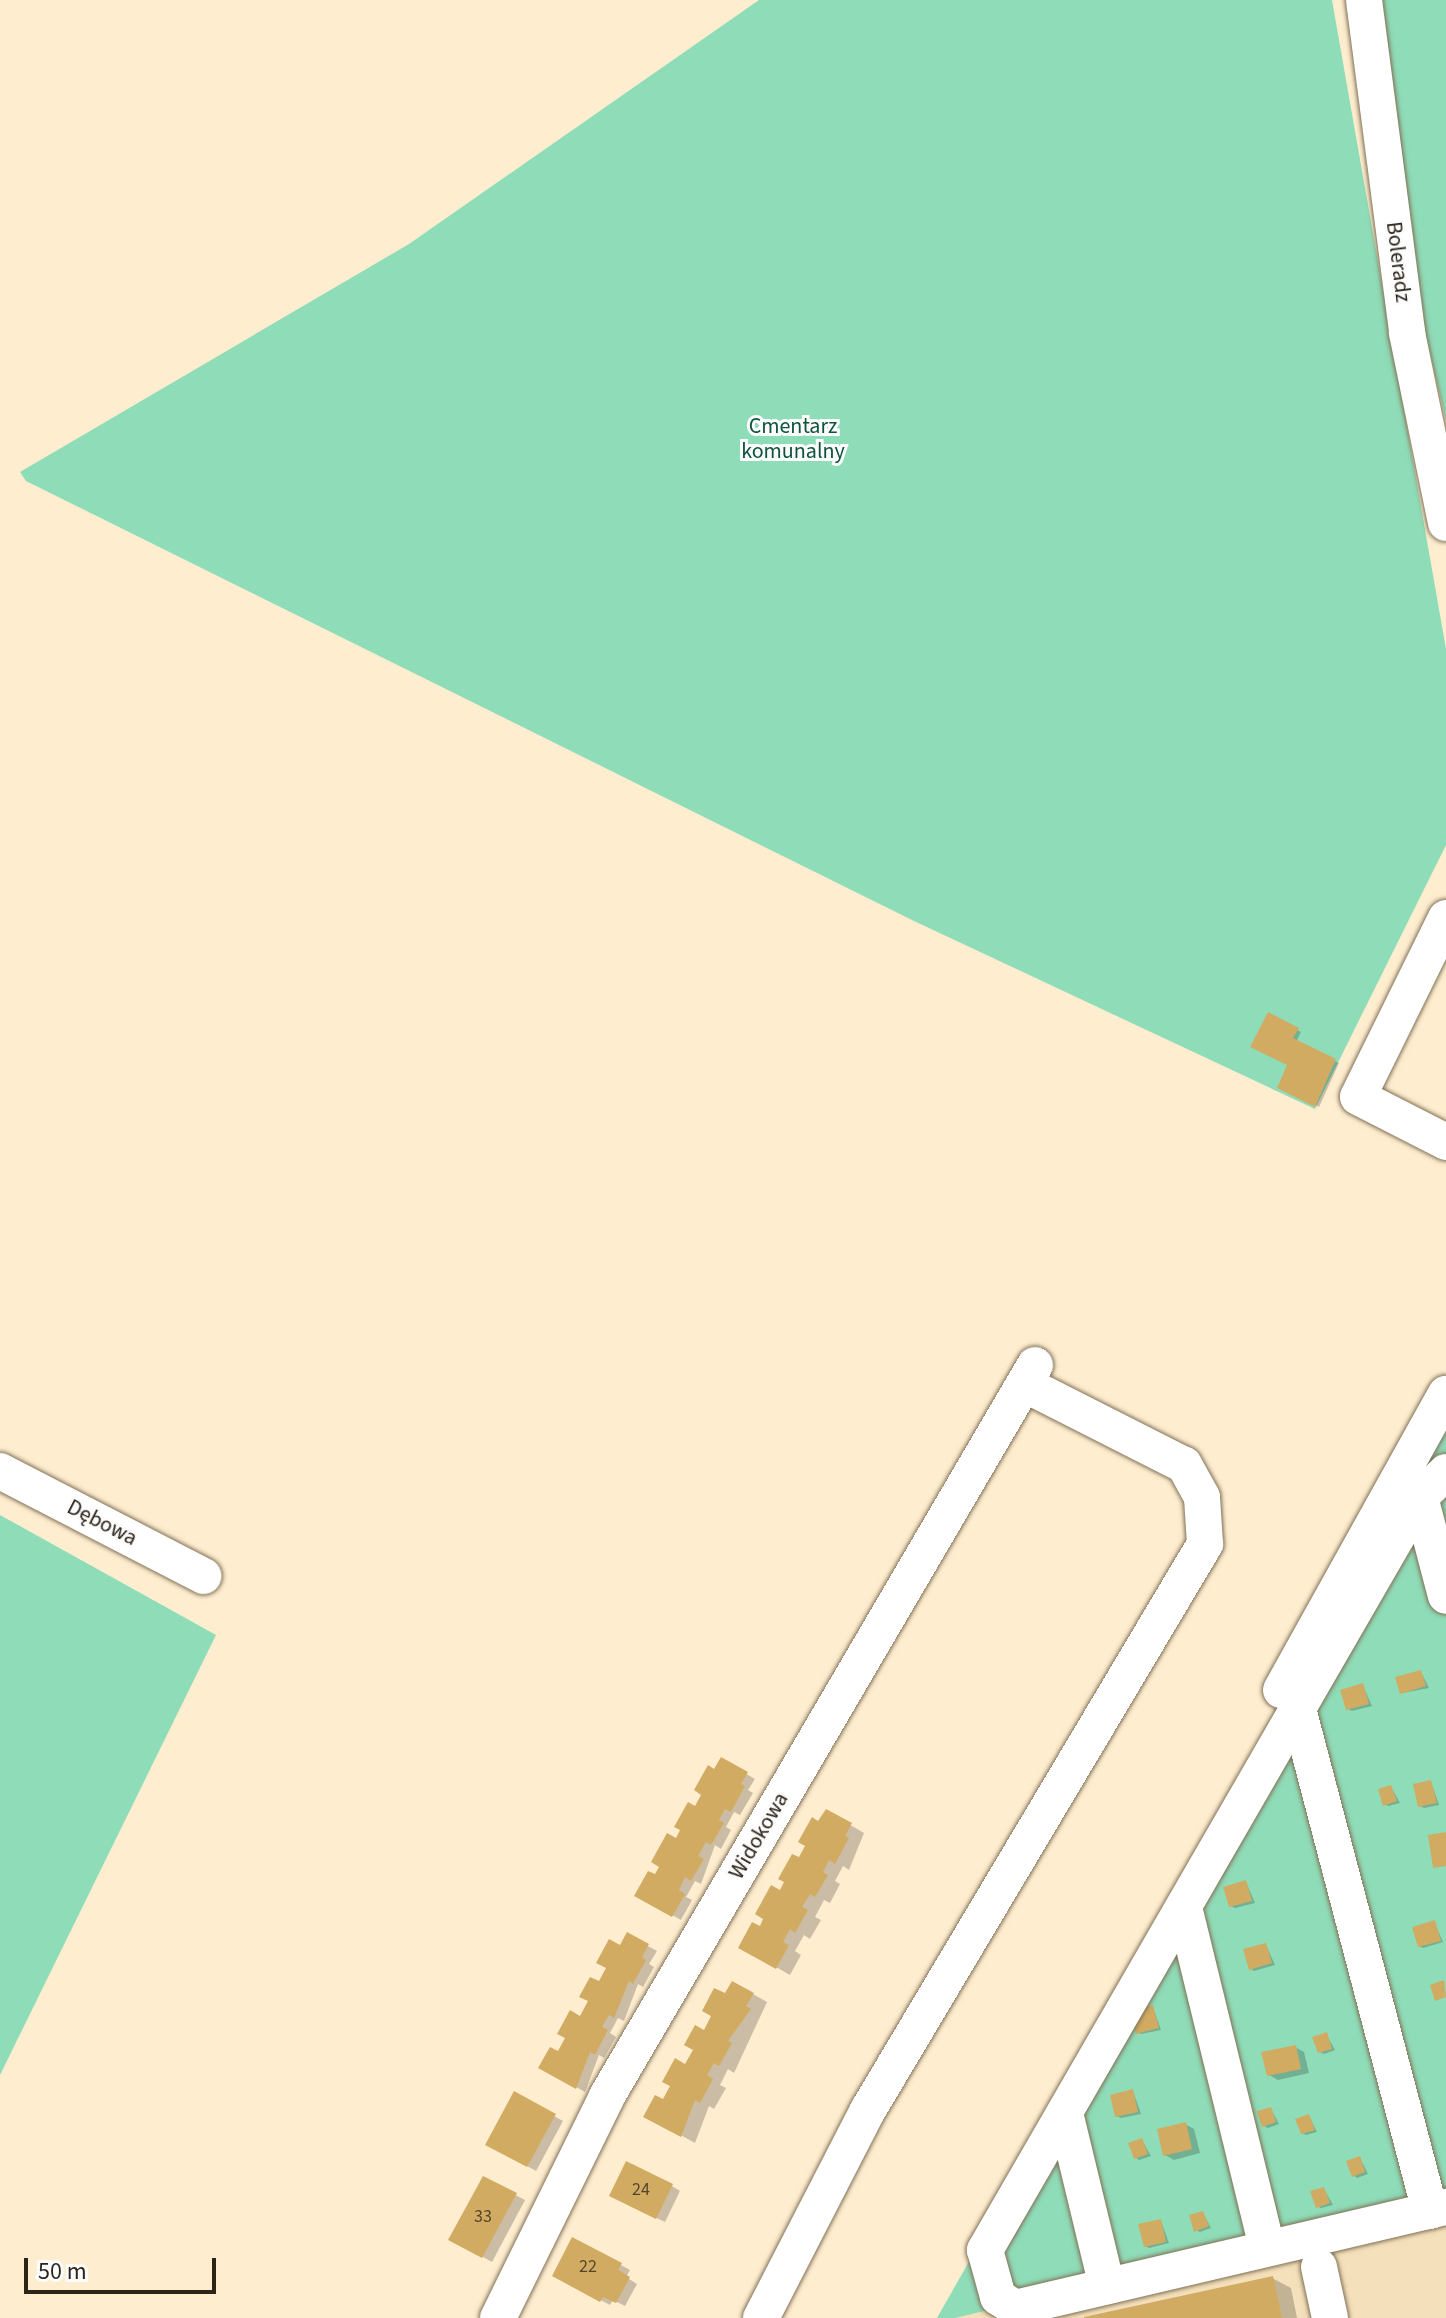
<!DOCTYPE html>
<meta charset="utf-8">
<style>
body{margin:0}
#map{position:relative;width:1446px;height:2318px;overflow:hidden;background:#feedcf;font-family:"Source Sans 3",sans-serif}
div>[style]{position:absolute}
.built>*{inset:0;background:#f4e0bb}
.green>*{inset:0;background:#8fdcb8}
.shadow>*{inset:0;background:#0003}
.building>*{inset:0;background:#d2ab62}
.roads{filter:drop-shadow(0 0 2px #807156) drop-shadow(0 0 2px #807156)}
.minor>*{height:36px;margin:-18px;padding:0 18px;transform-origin:18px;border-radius:18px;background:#fff}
span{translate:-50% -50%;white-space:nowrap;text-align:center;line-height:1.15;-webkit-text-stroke:6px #fcfcfc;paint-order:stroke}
.number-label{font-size:18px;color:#55462b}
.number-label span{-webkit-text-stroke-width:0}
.street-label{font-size:22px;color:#2b2419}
.park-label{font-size:22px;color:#0e543b}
.scale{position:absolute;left:24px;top:2258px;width:192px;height:36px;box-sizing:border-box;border:4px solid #2b2419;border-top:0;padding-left:10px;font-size:24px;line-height:28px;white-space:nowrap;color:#2b2419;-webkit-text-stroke:6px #fcfcfc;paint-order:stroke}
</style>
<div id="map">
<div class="built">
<div style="clip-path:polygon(1446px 2202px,1446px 2318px,955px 2318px)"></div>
</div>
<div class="green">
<div style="clip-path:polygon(759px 0,1332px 0,1446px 649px,1446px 845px,1315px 1109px,914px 921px,26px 481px,20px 472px,409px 244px)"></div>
<div style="clip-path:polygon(1376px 0,1446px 0,1446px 421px,1398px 217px)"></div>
<div style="clip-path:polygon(1446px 1422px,1446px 2202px,955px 2318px,937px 2318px)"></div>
<div style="clip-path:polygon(0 1515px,216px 1635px,0 2075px)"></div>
</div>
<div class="shadow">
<div style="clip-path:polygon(1269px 1015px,1301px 1032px,1296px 1042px,1339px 1063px,1319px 1107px,1279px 1087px,1289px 1064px)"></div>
<div style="clip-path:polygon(1421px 1672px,1429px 1688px,1402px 1693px)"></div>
<div style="clip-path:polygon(1363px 1686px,1372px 1706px,1352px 1711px,1348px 1709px)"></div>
<div style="clip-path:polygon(722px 1760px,755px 1779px,748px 1790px,753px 1793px,740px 1815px,734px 1812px,726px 1827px,731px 1830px,721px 1849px,715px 1845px,701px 1884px,695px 1881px,686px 1897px,692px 1900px,681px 1920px,637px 1895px,656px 1877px)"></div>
<div style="clip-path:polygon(1431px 1782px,1439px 1805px,1424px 1808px,1420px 1806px)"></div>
<div style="clip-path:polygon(1391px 1787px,1400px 1803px,1388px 1806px,1385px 1804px)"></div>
<div style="clip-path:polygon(826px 1811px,864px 1833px,849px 1870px,843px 1866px,835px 1881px,840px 1884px,830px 1903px,824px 1900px,815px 1917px,821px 1920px,810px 1939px,804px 1935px,795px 1951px,801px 1955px,790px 1975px,741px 1947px,760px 1929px)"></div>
<div style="clip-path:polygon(1246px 1882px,1255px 1903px,1235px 1908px,1231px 1906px)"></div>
<div style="clip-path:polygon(1434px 1922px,1443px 1942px,1423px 1948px,1419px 1946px)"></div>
<div style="clip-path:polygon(628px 1935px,657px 1951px,649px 1964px,654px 1967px,643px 1987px,638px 1984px,624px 2021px,618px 2018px,610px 2033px,616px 2037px,604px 2058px,599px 2055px,585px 2092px,541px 2067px,559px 2054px)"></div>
<div style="clip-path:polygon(1266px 1945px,1275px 1965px,1254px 1971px,1251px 1969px)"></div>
<div style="clip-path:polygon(733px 1983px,767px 2002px,734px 2073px,728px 2069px,720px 2085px,726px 2088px,714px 2109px,709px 2106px,695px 2143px,646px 2116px,664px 2102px)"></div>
<div style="clip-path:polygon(1153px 2007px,1161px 2030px,1141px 2034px,1137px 2032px)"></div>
<div style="clip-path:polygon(1326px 2034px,1335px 2050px,1324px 2054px,1320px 2052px)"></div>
<div style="clip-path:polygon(1295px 2047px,1304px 2052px,1309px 2073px,1278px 2080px,1269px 2075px)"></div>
<div style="clip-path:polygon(1133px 2091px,1141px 2114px,1121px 2118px,1117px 2116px)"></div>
<div style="clip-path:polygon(515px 2094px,563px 2121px,536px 2171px,487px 2144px)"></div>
<div style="clip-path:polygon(1271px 2109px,1279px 2124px,1268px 2128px,1264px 2126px)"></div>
<div style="clip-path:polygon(1309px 2116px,1317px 2132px,1306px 2135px,1302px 2133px)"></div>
<div style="clip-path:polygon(1185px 2124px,1194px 2129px,1200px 2153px,1174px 2160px,1165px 2155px)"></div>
<div style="clip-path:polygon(1142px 2140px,1151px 2156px,1139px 2160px,1136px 2158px)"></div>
<div style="clip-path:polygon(1360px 2158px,1368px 2174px,1357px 2178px,1353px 2175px)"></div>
<div style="clip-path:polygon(484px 2178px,525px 2200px,492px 2262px,451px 2239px)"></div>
<div style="clip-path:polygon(672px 2186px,680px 2191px,665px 2222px,621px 2201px)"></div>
<div style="clip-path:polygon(1324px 2189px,1333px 2205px,1321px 2208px,1317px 2206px)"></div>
<div style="clip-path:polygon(1203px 2213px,1211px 2228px,1200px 2232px,1196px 2230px)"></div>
<div style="clip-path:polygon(1161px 2221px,1169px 2243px,1149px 2248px,1145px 2246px)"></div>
<div style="clip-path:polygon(573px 2239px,630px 2270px,626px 2277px,637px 2284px,625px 2306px,613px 2300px,610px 2305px,554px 2275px)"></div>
<div style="clip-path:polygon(1272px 2278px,1291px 2288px,1297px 2318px,1087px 2318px)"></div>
</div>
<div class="building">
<div style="clip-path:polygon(1268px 1012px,1299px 1028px,1293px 1038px,1336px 1059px,1315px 1107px,1277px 1088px,1287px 1065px,1250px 1047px)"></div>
<div style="clip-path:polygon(1421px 1670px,1426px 1686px,1400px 1694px,1395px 1677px)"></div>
<div style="clip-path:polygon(1363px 1683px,1369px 1704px,1346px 1710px,1340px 1690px)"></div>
<div style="clip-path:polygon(721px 1757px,748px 1772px,741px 1784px,745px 1786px,731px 1812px,725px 1809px,719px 1820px,724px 1823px,711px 1845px,706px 1842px,698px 1856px,704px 1859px,691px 1881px,685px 1877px,679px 1890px,685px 1894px,672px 1917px,634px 1896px,648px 1871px,655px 1874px,659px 1867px,651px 1862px,667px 1833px,676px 1838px,680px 1830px,674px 1827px,688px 1802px,695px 1806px,701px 1795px,694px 1790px,708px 1765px,714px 1769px)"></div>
<div style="clip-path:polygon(1431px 1780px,1437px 1803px,1418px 1807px,1413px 1784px)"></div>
<div style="clip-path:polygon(1391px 1785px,1397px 1801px,1383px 1806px,1378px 1789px)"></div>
<div style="clip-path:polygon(826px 1809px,852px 1823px,845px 1836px,849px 1838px,835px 1864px,829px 1860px,823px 1872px,828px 1875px,815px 1897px,810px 1894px,802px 1907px,808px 1910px,795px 1933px,790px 1929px,783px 1942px,789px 1945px,776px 1969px,738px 1948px,752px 1922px,760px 1926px,763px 1919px,755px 1914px,771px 1885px,780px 1890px,784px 1882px,778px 1879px,792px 1854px,799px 1857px,805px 1846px,798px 1842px,812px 1817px,818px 1821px)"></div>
<div style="clip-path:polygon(1446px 1832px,1446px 1866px,1433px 1868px,1428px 1835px)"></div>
<div style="clip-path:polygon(1246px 1880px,1252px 1901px,1229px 1907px,1223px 1887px)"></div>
<div style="clip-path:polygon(1435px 1920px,1441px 1941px,1418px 1947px,1412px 1927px)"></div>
<div style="clip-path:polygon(627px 1932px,649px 1944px,642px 1957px,646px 1960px,633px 1984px,629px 1981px,614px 2018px,609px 2015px,602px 2027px,608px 2030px,595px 2055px,590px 2052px,576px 2089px,538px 2068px,550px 2047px,558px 2051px,565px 2038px,557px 2034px,570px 2010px,580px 2016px,588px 2001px,579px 1997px,590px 1977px,599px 1981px,606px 1968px,596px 1963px,609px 1939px,620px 1945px)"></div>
<div style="clip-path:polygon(1266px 1943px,1272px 1963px,1249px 1970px,1243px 1949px)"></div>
<div style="clip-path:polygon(1444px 1980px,1446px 1997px,1435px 2001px,1430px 1985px)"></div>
<div style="clip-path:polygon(732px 1981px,754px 1993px,746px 2006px,751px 2009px,728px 2041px,732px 2043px,719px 2066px,714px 2063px,707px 2075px,713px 2079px,700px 2103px,695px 2100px,681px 2137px,643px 2117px,655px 2095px,663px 2099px,670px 2086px,662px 2082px,675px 2058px,685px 2064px,693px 2050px,684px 2045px,695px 2025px,704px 2030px,711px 2016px,702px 2011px,714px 1988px,725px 1993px)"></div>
<div style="clip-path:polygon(1153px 2005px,1159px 2028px,1136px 2034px,1130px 2010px)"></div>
<div style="clip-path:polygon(1327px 2032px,1332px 2049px,1318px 2053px,1312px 2037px)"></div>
<div style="clip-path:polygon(1296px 2045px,1301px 2069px,1267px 2076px,1261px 2052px)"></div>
<div style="clip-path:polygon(1133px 2089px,1138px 2112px,1115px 2117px,1110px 2095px)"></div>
<div style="clip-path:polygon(514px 2091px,556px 2114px,527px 2167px,485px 2145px)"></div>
<div style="clip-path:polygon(1271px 2107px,1276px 2122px,1262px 2127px,1257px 2111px)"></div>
<div style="clip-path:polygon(1309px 2114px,1315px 2130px,1301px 2134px,1295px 2119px)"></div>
<div style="clip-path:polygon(1186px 2122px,1192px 2149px,1163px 2156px,1157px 2129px)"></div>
<div style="clip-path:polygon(1142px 2138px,1148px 2154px,1134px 2159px,1128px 2143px)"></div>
<div style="clip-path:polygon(1360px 2156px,1365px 2172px,1352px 2177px,1346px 2161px)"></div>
<div style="clip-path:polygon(626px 2161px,673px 2184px,656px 2219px,609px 2196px)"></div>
<div style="clip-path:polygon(483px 2176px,517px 2193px,482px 2258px,448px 2240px)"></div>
<div style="clip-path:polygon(1324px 2187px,1330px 2203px,1316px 2208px,1310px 2191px)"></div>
<div style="clip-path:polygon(1203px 2211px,1209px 2226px,1194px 2232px,1189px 2215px)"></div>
<div style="clip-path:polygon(1161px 2219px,1166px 2242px,1144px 2247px,1138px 2224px)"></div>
<div style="clip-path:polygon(572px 2237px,622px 2263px,618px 2270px,630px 2277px,616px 2303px,603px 2297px,600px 2302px,552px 2276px)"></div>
<div style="clip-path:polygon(1273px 2276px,1282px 2318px,1084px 2318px,1084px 2317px)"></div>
</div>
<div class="roads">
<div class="minor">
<div style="left:1364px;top:0;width:336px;rotate:82.6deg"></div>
<div style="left:1407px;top:333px;width:194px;rotate:78.4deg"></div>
<div style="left:1446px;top:918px;width:199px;rotate:116.2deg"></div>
<div style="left:1358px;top:1097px;width:99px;rotate:27.1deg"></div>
<div style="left:0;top:1471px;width:229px;rotate:27.3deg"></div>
<div style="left:1446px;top:1472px;width:36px;rotate:136deg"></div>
<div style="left:1420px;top:1497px;width:870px;rotate:120.01deg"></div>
<div style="left:985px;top:2250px;width:49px;rotate:74.5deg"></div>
<div style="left:998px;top:2297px;width:20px;rotate:33deg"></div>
<div style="left:1015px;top:2308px;width:443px;rotate:-13.2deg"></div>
<div style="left:1420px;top:1497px;width:102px;rotate:75.3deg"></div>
<div style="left:1281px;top:1690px;width:339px;rotate:-60.9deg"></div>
<div style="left:1298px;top:1709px;width:519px;rotate:75.27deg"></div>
<div style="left:1184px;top:1907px;width:351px;rotate:76.3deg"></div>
<div style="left:1065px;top:2113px;width:178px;rotate:76.4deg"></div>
<div style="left:1319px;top:2267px;width:52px;rotate:77.8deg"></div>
<div style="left:498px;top:2318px;width:247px;rotate:-63.8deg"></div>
<div style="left:607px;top:2096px;width:847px;rotate:-59.65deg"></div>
<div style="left:761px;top:2318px;width:234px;rotate:-62.8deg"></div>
<div style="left:868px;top:2110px;width:659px;rotate:-59.23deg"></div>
<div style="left:1205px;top:1544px;width:47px;rotate:-93.7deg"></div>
<div style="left:1202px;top:1497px;width:37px;rotate:-119deg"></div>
<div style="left:1184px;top:1465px;width:179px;rotate:-153.1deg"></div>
</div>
</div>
<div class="number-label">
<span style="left:641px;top:2190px">24</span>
<span style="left:483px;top:2217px">33</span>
<span style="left:588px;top:2267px">22</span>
</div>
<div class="street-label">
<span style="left:1398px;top:262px;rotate:83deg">Boleradz</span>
<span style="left:102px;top:1523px;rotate:27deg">Dębowa</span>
<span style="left:759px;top:1836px;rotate:-60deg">Widokowa</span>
</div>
<div class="park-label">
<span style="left:793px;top:439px">Cmentarz<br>komunalny</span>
</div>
<div class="scale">50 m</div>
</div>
